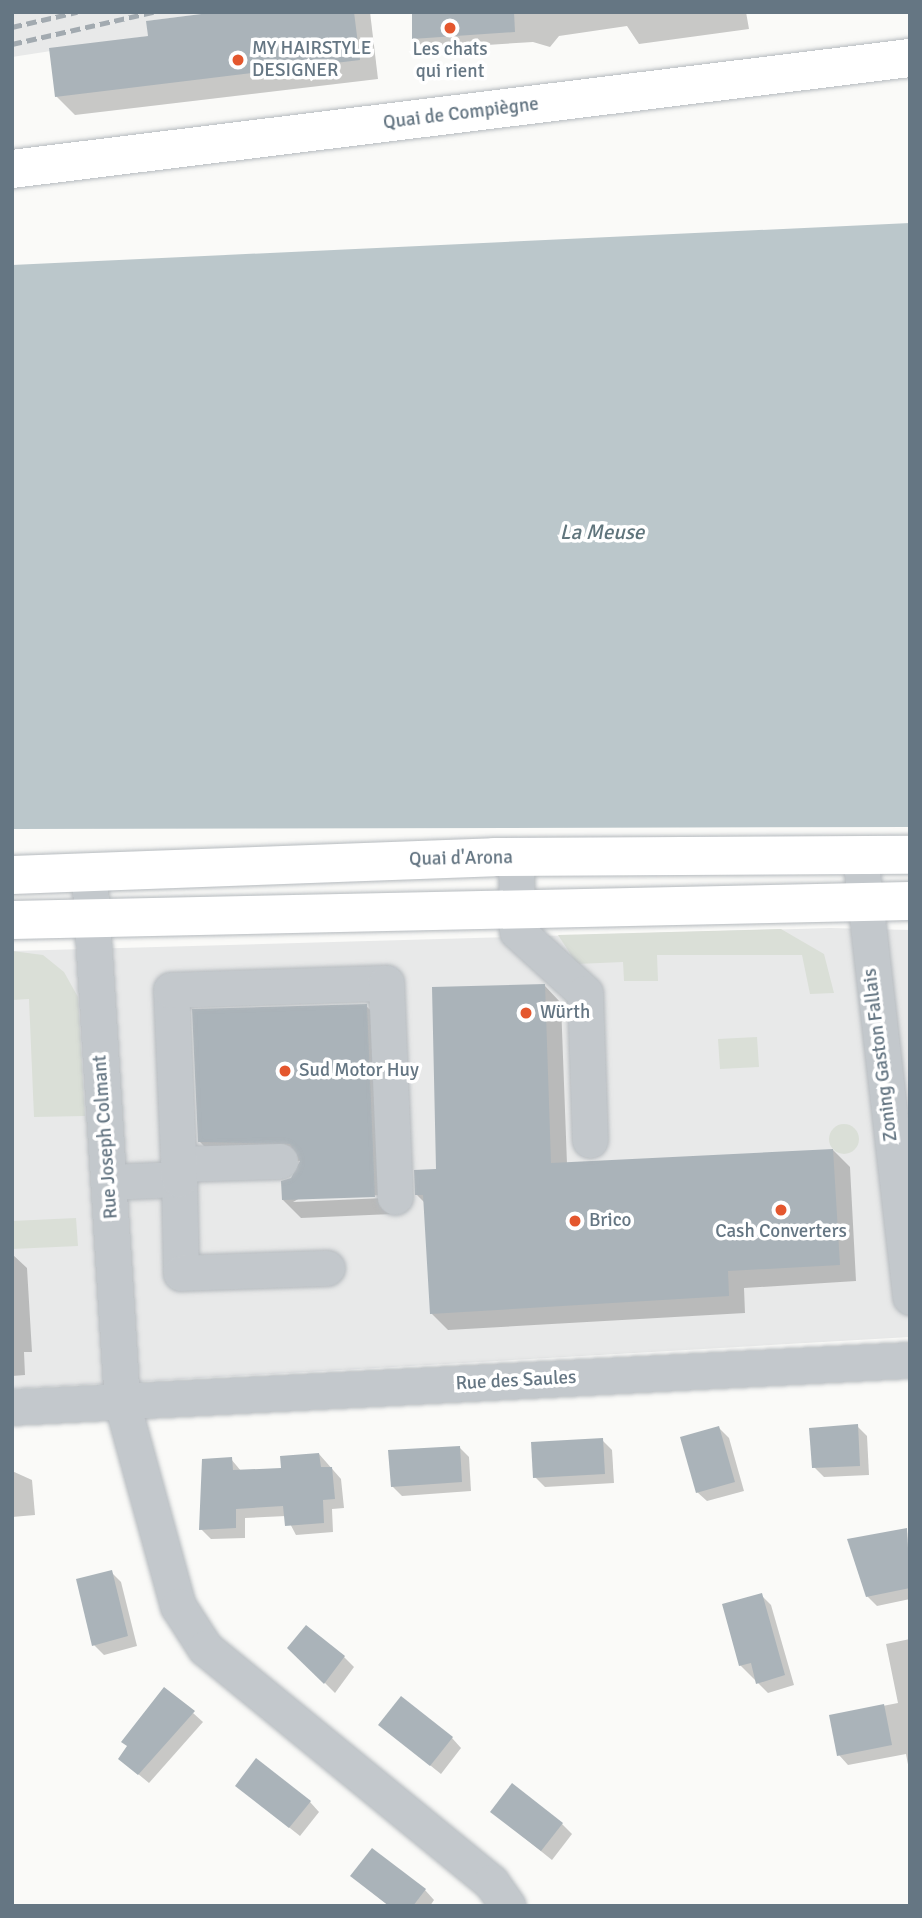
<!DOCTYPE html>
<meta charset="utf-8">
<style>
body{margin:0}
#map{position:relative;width:922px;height:1918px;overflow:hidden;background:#fafaf8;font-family:Signika,sans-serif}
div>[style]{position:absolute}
.built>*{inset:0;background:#e8e9e9}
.green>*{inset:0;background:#dadfd7}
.round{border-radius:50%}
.water>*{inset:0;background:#bbc7cb}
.shadow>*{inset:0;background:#0003}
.building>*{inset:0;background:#aab3b9}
.roads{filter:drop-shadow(0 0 2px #b5babe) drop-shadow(0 0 2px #b5babe)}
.minor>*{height:35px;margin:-17.5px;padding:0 17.5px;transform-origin:17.5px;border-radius:17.5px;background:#c3c8cc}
.major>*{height:38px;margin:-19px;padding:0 19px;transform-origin:19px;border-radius:19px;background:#fff}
.rail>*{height:5px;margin-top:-2.5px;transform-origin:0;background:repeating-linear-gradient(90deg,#a2aab0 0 10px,transparent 0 15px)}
.dots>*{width:19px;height:19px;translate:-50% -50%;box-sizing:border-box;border:4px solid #fff;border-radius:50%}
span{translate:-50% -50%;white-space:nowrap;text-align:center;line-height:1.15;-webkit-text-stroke:7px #fff;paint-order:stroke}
.poi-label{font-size:19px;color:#657683}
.left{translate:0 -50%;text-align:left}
.street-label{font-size:19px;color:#657683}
.water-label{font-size:21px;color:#60757c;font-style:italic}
.frame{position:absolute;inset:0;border:14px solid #657683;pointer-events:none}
</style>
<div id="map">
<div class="built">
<div style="clip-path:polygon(12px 12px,217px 12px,147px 21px,148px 36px,12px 57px)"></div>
<div style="clip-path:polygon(830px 928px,910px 930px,910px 1337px,12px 1389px,12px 951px)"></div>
</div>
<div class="green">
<div style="clip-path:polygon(781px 929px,824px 954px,834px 993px,810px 994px,802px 955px,657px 955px,658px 981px,624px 981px,623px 962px,577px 964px,558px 935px)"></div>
<div style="clip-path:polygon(12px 951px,43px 955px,64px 972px,78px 997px,85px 1116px,34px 1117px,29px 999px,12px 1000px)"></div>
<div style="clip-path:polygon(757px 1037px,759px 1067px,720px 1069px,718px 1039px)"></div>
<div class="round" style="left:829px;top:1124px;width:30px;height:30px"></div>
<div style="clip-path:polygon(76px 1218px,78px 1246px,12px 1249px,12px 1221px)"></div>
</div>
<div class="water">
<div style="clip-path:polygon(910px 223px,910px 827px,12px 829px,12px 265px)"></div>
</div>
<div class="shadow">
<div style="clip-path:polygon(231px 12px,370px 12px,378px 79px,75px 115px,56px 96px,150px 37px)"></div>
<div style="clip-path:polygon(413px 12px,746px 12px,749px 29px,639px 44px,627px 26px,559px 36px,550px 47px,533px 42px,425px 49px,414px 38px)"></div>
<div style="clip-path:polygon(545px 986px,561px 1003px,567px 1164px,833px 1150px,850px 1167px,856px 1281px,744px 1288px,745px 1313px,448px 1330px,431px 1313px,426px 1204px,417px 1195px,438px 1171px)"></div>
<div style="clip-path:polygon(evenodd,366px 1006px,384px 1023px,392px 1214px,301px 1218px,283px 1200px,302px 1161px,217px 1159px,199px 1141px,366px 1006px,384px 1195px,384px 1198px,293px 1202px,300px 1198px,384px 1195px)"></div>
<div style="clip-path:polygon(12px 1254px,27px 1268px,32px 1352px,24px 1352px,25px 1375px,12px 1376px)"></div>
<div style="clip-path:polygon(857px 1426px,867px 1436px,869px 1475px,824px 1477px,814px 1467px)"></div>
<div style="clip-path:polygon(719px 1428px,729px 1438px,744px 1491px,707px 1501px,697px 1492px)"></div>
<div style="clip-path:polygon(602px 1440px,612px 1450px,614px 1483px,545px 1487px,535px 1477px)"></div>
<div style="clip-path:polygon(459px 1447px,469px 1457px,471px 1491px,402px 1496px,392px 1486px)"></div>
<div style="clip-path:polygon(319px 1454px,341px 1479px,344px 1508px,332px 1509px,333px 1532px,296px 1535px,286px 1516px,245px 1518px,245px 1538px,211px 1539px,201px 1529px,231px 1459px,241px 1471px,283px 1470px)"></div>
<div style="clip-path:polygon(12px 1471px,32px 1480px,35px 1515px,12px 1517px)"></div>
<div style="clip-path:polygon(907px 1530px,910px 1599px,877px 1606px,867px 1596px)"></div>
<div style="clip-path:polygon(111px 1572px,121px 1582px,137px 1646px,104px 1655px,94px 1645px)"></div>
<div style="clip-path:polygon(761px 1595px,771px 1605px,794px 1685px,768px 1693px,740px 1665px)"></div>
<div style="clip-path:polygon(910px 1639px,910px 1775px,906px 1754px,848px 1765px,839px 1755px,831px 1716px,898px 1703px,886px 1644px)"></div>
<div style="clip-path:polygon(290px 1648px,344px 1657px,354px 1667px,335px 1693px)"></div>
<div style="clip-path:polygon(193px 1713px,203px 1722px,149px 1783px,120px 1759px)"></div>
<div style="clip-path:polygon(380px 1725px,452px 1738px,461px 1748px,441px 1774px)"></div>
<div style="clip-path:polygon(237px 1786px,310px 1802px,319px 1812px,300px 1836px)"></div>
<div style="clip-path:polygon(492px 1812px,562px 1824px,572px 1834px,552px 1860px)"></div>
<div style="clip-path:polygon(352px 1876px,425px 1890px,434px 1900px,430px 1906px,389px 1906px)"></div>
</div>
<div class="building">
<div style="clip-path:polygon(217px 12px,354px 12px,360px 60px,55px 97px,49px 48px,148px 36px,146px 21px)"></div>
<div style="clip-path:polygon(412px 12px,514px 12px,515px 32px,412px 39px)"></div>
<div style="clip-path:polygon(545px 984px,551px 1163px,833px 1149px,840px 1265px,728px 1271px,729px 1296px,430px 1314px,423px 1195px,415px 1195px,414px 1170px,436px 1169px,432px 987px)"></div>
<div style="clip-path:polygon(367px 1004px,375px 1197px,282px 1200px,281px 1181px,291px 1178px,300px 1161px,290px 1144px,198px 1142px,192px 1009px)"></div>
<div style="clip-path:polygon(858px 1424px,860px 1466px,812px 1468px,809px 1428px)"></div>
<div style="clip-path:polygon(719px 1426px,735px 1482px,696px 1493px,680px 1437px)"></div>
<div style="clip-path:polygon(603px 1438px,605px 1474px,533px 1478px,531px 1442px)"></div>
<div style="clip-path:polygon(460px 1446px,462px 1482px,391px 1487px,388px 1450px)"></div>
<div style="clip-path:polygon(319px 1453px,321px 1467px,332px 1467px,335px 1499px,323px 1500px,324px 1523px,285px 1526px,283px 1506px,236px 1509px,236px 1528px,199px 1530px,202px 1459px,232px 1457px,233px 1470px,281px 1468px,280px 1456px)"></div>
<div style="clip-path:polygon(907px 1528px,910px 1588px,866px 1597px,847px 1539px)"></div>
<div style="clip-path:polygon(112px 1570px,128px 1636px,92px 1646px,76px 1579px)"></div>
<div style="clip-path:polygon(762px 1593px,785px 1675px,756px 1684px,751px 1663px,739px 1666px,722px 1604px)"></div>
<div style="clip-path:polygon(306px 1625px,345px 1656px,324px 1684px,287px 1648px)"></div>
<div style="clip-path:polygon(164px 1687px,195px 1711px,138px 1775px,118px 1759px,127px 1746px,121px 1742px)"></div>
<div style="clip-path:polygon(401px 1696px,453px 1737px,430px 1766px,378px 1725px)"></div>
<div style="clip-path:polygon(884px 1704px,892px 1745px,837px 1756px,829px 1715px)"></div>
<div style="clip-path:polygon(256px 1758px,311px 1801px,289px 1828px,235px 1786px)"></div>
<div style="clip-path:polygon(512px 1783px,563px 1823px,541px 1851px,490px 1812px)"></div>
<div style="clip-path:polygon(372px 1848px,426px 1889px,413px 1906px,389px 1906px,350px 1876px)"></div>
</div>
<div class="roads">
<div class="minor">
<div style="left:860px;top:855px;width:445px;rotate:83.5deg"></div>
<div style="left:516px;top:858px;width:73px;rotate:89.2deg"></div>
<div style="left:517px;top:931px;width:92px;rotate:42.4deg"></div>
<div style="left:585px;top:993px;width:147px;rotate:88.1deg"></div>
<div style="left:89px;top:871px;width:533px;rotate:86.45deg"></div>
<div style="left:122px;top:1403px;width:211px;rotate:74.6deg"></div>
<div style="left:178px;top:1606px;width:50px;rotate:57.3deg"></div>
<div style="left:205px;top:1648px;width:370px;rotate:39.3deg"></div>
<div style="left:491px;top:1882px;width:29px;rotate:55deg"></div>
<div style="left:178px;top:1164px;width:102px;rotate:-1.7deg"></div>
<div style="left:179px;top:1179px;width:94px;rotate:88.8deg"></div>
<div style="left:181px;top:1273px;width:146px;rotate:-2deg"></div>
<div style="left:109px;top:1182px;width:70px;rotate:-2.5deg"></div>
<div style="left:179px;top:1179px;width:189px;rotate:-92.4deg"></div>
<div style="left:171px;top:990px;width:215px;rotate:-1.9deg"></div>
<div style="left:386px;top:983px;width:214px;rotate:87.6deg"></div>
<div style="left:12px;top:1407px;width:899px;rotate:-3deg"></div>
</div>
<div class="major">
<div style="left:12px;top:169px;width:905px;rotate:-7.05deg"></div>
<div style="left:12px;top:875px;width:482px;rotate:-2.1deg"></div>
<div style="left:494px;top:857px;width:416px;rotate:-0.3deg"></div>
<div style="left:12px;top:920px;width:898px;rotate:-1.21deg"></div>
</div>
</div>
<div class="rail">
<div style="left:12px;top:27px;width:67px;rotate:-13deg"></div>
<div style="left:12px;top:44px;width:145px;rotate:-12.8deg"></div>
</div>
<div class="dots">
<div style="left:450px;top:28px;background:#e4572e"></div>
<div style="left:238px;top:60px;background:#e4572e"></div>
<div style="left:526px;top:1013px;background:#e4572e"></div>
<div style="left:285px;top:1071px;background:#e4572e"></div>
<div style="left:781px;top:1210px;background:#e4572e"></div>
<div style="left:575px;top:1221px;background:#e4572e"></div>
</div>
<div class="poi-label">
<span class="left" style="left:252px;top:60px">MY HAIRSTYLE<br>DESIGNER</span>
<span style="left:450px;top:61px">Les chats<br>qui rient</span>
<span class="left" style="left:540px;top:1013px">Würth</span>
<span class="left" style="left:299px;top:1071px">Sud Motor Huy</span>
<span class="left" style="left:589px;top:1221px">Brico</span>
<span style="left:781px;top:1232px">Cash Converters</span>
</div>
<div class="street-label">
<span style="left:461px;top:114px;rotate:-7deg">Quai de Compiègne</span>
<span style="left:461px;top:859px;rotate:-1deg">Quai d'Arona</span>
<span style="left:881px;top:1055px;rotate:-97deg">Zoning Gaston Fallais</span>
<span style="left:106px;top:1137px;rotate:-94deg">Rue Joseph Colmant</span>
<span style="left:516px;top:1381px;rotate:-3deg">Rue des Saules</span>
</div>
<div class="water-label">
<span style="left:602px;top:532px">La Meuse</span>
</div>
<div class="frame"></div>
</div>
